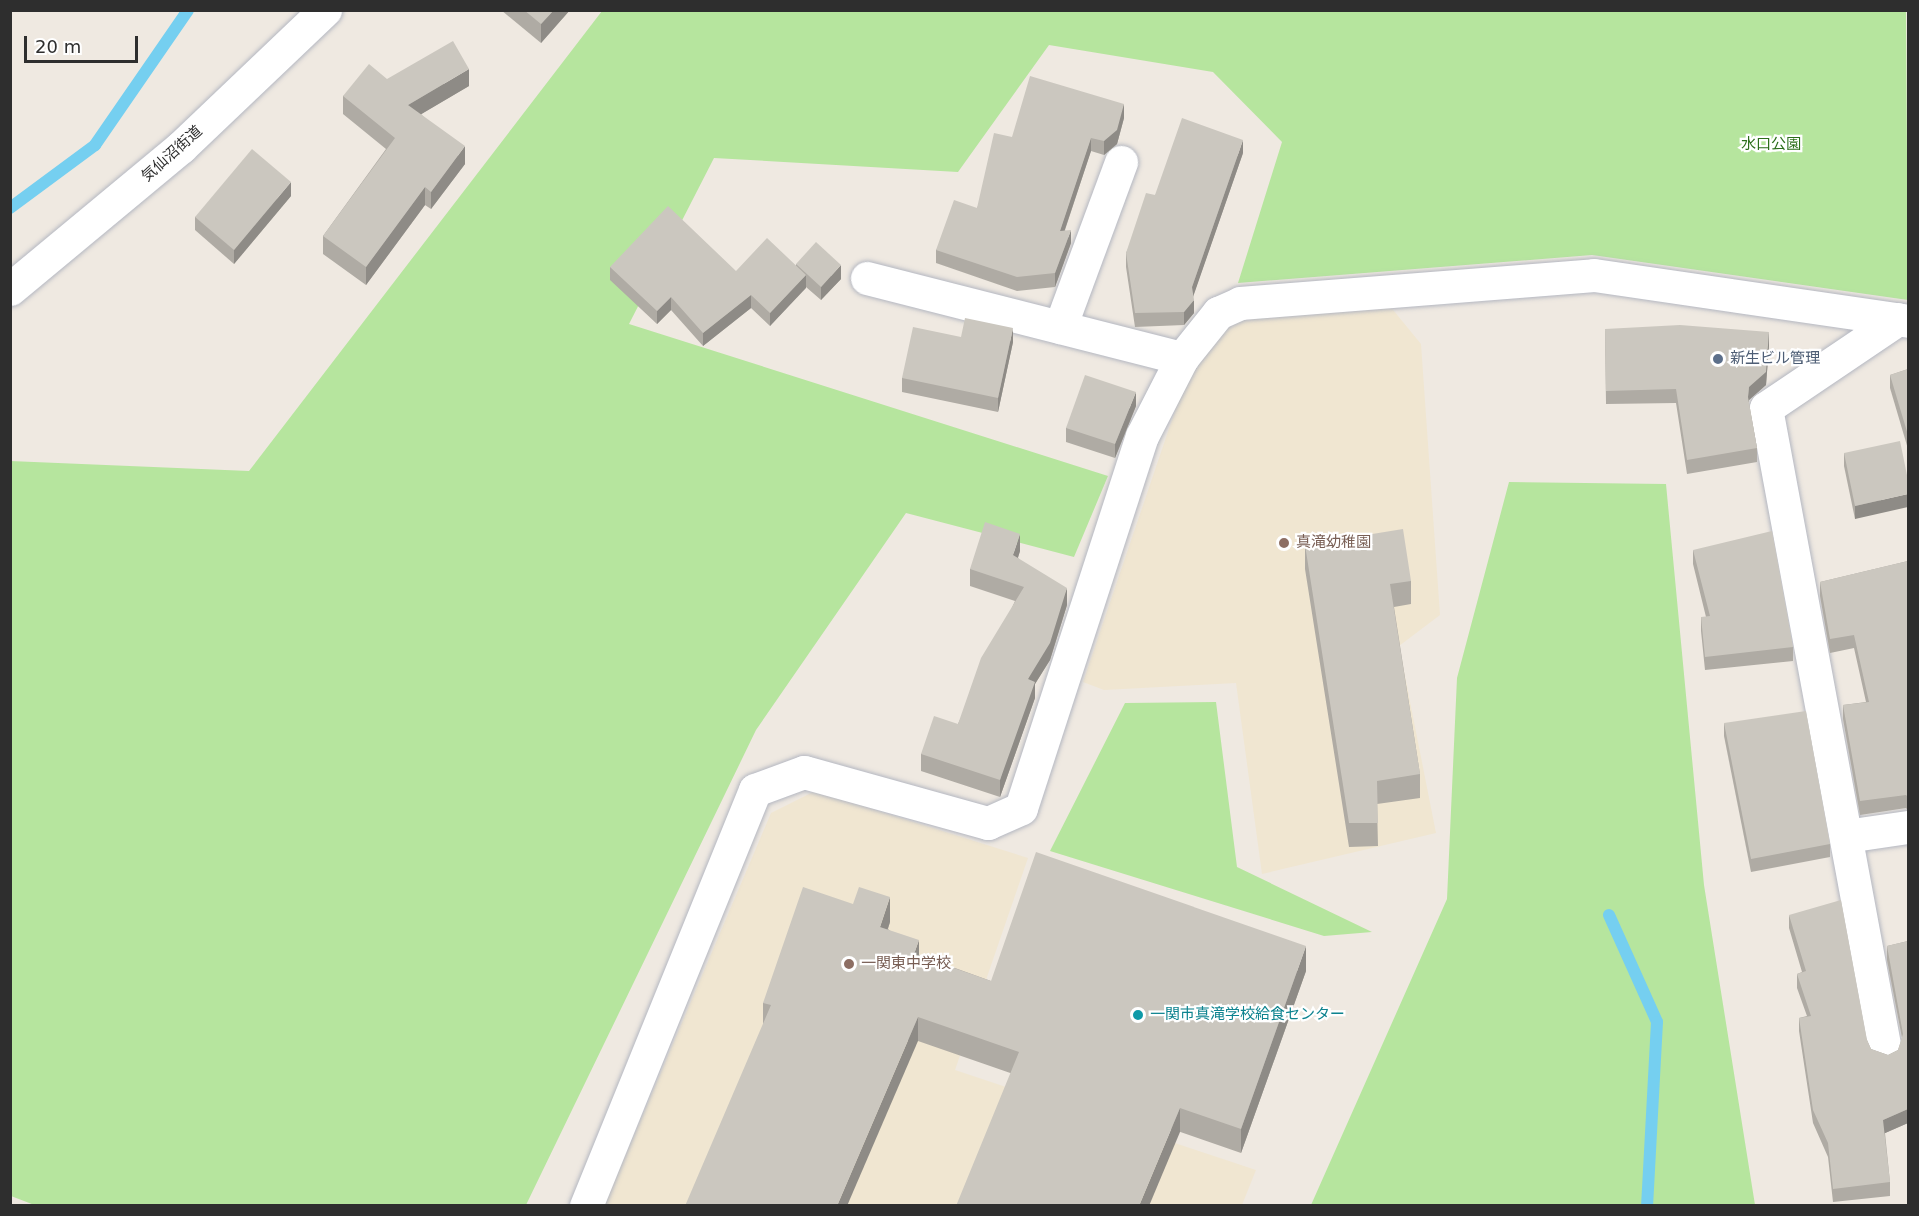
<!DOCTYPE html>
<meta charset="utf-8">
<style>
body{margin:0}
#map{position:relative;width:1919px;height:1216px;overflow:hidden;background:#efe9e1;font-family:"DejaVu Sans","Noto Sans JP",sans-serif}
div>[style]{position:absolute}
.education>*{inset:0;background:#f0e6d1}
.green>*{inset:0;background:#b6e59e}
.stream>*{height:12px;margin:-6px;padding:0 6px;transform-origin:6px;border-radius:6px;background:#75cff0}
.roads{filter:drop-shadow(0 0 2px #b4b7c1) drop-shadow(0 0 2px #b4b7c1)}
.minor>*{height:33px;margin:-16.5px;padding:0 16.5px;transform-origin:16.5px;border-radius:16.5px;background:#fff}
.wall>*{inset:0;background:#afaba4}
.shaded-wall>*{inset:0;background:#8e8b86}
.building>*{inset:0;background:#cbc7bf}
.dots>*{width:16px;height:16px;translate:-50% -50%;box-sizing:border-box;border:3px solid #fff;border-radius:50%}
span{translate:-50% -50%;white-space:nowrap;text-align:center;line-height:1.15;-webkit-text-stroke:4.5px #fff;paint-order:stroke}
.park-label{font-size:15px;color:#2c6e1b}
.street-label{font-size:15px;color:#2e2e2e}
.service-label{font-size:15px;color:#4e5e75}
.left{translate:0 -50%;text-align:left}
.education-label{font-size:15px;color:#785e54}
.culture-label{font-size:15px;color:#0d838f}
.frame{position:absolute;inset:0;border:12px solid #2e2e2e;pointer-events:none}
.scale{position:absolute;left:24px;top:36px;width:114px;height:27px;box-sizing:border-box;border:3px solid #2e2e2e;border-top:0;padding-left:8px;font-size:18px;line-height:21px;white-space:nowrap;color:#2e2e2e;-webkit-text-stroke:4px #fff;paint-order:stroke}
</style>
<div id="map">
<div class="education">
<div style="clip-path:polygon(1389px 305px,1421px 344px,1440px 615px,1399px 646px,1436px 833px,1262px 874px,1236px 683px,1104px 690px,1083px 682px,1195px 352px,1237px 317px)"></div>
<div style="clip-path:polygon(815px 791px,1028px 858px,955px 1070px,1256px 1170px,1242px 1205px,604px 1206px,771px 813px)"></div>
</div>
<div class="green">
<div style="clip-path:polygon(602px 11px,1906px 11px,1908px 300px,1592px 255px,1238px 283px,1282px 142px,1213px 72px,1049px 45px,958px 172px,714px 158px,629px 324px,1108px 476px,1074px 557px,906px 513px,756px 730px,526px 1205px,37px 1206px,11px 1196px,10px 461px,249px 471px)"></div>
<div style="clip-path:polygon(1509px 482px,1666px 484px,1704px 885px,1755px 1205px,1311px 1205px,1447px 899px,1457px 678px)"></div>
<div style="clip-path:polygon(1216px 702px,1237px 867px,1372px 932px,1324px 936px,1050px 851px,1125px 703px)"></div>
</div>
<div class="stream">
<div style="left:10px;top:208px;width:106px;rotate:-36.5deg"></div>
<div style="left:95px;top:145px;width:164px;rotate:-55.4deg"></div>
<div style="left:1609px;top:915px;width:117px;rotate:65.8deg"></div>
<div style="left:1657px;top:1022px;width:184px;rotate:93.1deg"></div>
</div>
<div class="roads">
<div class="minor">
<div style="left:867px;top:278px;width:325px;rotate:14.3deg"></div>
<div style="left:10px;top:289px;width:222px;rotate:-39.7deg"></div>
<div style="left:181px;top:147px;width:199px;rotate:-43.6deg"></div>
<div style="left:1060px;top:327px;width:176px;rotate:-69.7deg"></div>
<div style="left:1846px;top:836px;width:63px;rotate:-8.3deg"></div>
<div style="left:1885px;top:1050px;width:653px;rotate:-100.5deg"></div>
<div style="left:1766px;top:408px;width:159px;rotate:-34deg"></div>
<div style="left:586px;top:1206px;width:449px;rotate:-67.9deg"></div>
<div style="left:755px;top:790px;width:52px;rotate:-20.2deg"></div>
<div style="left:804px;top:772px;width:191px;rotate:15.5deg"></div>
<div style="left:988px;top:823px;width:36px;rotate:-24deg"></div>
<div style="left:1021px;top:808px;width:391px;rotate:-72deg"></div>
<div style="left:1142px;top:436px;width:88px;rotate:-62.9deg"></div>
<div style="left:1182px;top:358px;width:58px;rotate:-51.3deg"></div>
<div style="left:1218px;top:313px;width:24px;rotate:-24deg"></div>
<div style="left:1240px;top:303px;width:355px;rotate:-4.5deg"></div>
<div style="left:1594px;top:275px;width:317px;rotate:8.3deg"></div>
</div>
</div>
<div class="wall">
<div style="clip-path:polygon(501px 10px,570px 10px,541px 43px)"></div>
<div style="clip-path:polygon(387px 79px,469px 86px,421px 114px,465px 164px,431px 209px,425px 205px,366px 285px,323px 254px,323px 236px,386px 149px,343px 114px,343px 96px)"></div>
<div style="clip-path:polygon(1124px 118px,1117px 144px,1104px 155px,1091px 151px,1065px 230px,1071px 243px,1055px 287px,1017px 291px,936px 263px,936px 250px,977px 208px,1012px 137px)"></div>
<div style="clip-path:polygon(1243px 153px,1193px 296px,1194px 313px,1184px 325px,1135px 327px,1126px 267px,1126px 253px,1155px 195px)"></div>
<div style="clip-path:polygon(291px 196px,234px 264px,195px 230px,195px 217px)"></div>
<div style="clip-path:polygon(796px 264px,841px 279px,821px 300px,806px 287px,770px 326px,751px 308px,703px 346px,671px 310px,657px 324px,610px 280px,610px 267px,736px 271px,796px 266px)"></div>
<div style="clip-path:polygon(1605px 329px,1769px 346px,1766px 385px,1749px 400px,1749px 403px,1757px 448px,1757px 462px,1687px 474px,1676px 403px,1606px 404px)"></div>
<div style="clip-path:polygon(961px 337px,1013px 342px,998px 412px,902px 392px,902px 378px)"></div>
<div style="clip-path:polygon(1908px 369px,1908px 449px,1890px 388px,1890px 375px)"></div>
<div style="clip-path:polygon(1136px 406px,1115px 458px,1066px 442px,1066px 428px)"></div>
<div style="clip-path:polygon(1844px 453px,1908px 480px,1855px 519px,1844px 466px)"></div>
<div style="clip-path:polygon(1305px 545px,1411px 581px,1411px 604px,1394px 607px,1420px 774px,1420px 798px,1377px 804px,1378px 846px,1349px 847px,1305px 569px)"></div>
<div style="clip-path:polygon(1693px 550px,1793px 647px,1793px 661px,1705px 670px,1701px 631px,1701px 617px,1706px 617px,1693px 564px)"></div>
<div style="clip-path:polygon(1020px 551px,1018px 558px,1067px 605px,1050px 660px,1035px 684px,1035px 698px,1000px 797px,921px 771px,921px 754px,958px 724px,1015px 601px,970px 586px,970px 569px)"></div>
<div style="clip-path:polygon(1908px 561px,1908px 810px,1906px 808px,1860px 815px,1843px 719px,1843px 705px,1866px 702px,1854px 648px,1830px 653px,1820px 596px,1820px 582px)"></div>
<div style="clip-path:polygon(1724px 723px,1830px 844px,1830px 857px,1751px 872px,1724px 736px)"></div>
<div style="clip-path:polygon(1789px 915px,1867px 1040px,1871px 1049px,1888px 1055px,1898px 1050px,1902px 1038px,1887px 960px,1887px 946px,1908px 941px,1908px 1123px,1885px 1133px,1890px 1182px,1890px 1196px,1833px 1202px,1828px 1157px,1813px 1123px,1799px 1031px,1799px 1018px,1807px 1016px,1797px 988px,1797px 974px,1802px 972px,1789px 928px)"></div>
<div style="clip-path:polygon(890px 922px,888px 929px,919px 955px,991px 981px,1306px 971px,1241px 1153px,918px 1041px,763px 1025px,763px 1003px)"></div>
</div>
<div class="shaded-wall">
<div style="clip-path:polygon(554px 10px,570px 10px,541px 43px,541px 24px)"></div>
<div style="clip-path:polygon(469px 69px,469px 86px,408px 122px,408px 105px)"></div>
<div style="clip-path:polygon(1124px 104px,1124px 118px,1117px 144px,1104px 155px,1104px 141px)"></div>
<div style="clip-path:polygon(1091px 138px,1091px 151px,1060px 244px,1060px 231px)"></div>
<div style="clip-path:polygon(1243px 140px,1243px 153px,1192px 300px,1192px 287px)"></div>
<div style="clip-path:polygon(465px 146px,465px 164px,431px 209px,431px 192px)"></div>
<div style="clip-path:polygon(291px 182px,291px 196px,234px 264px,234px 250px)"></div>
<div style="clip-path:polygon(425px 187px,425px 205px,366px 285px,366px 267px)"></div>
<div style="clip-path:polygon(1071px 230px,1071px 243px,1055px 287px,1055px 273px)"></div>
<div style="clip-path:polygon(841px 265px,841px 279px,821px 300px,821px 287px)"></div>
<div style="clip-path:polygon(806px 275px,806px 288px,770px 326px,770px 313px)"></div>
<div style="clip-path:polygon(751px 295px,751px 308px,703px 346px,703px 333px)"></div>
<div style="clip-path:polygon(671px 297px,671px 310px,657px 324px,657px 311px)"></div>
<div style="clip-path:polygon(1194px 300px,1194px 313px,1184px 325px,1184px 312px)"></div>
<div style="clip-path:polygon(1013px 328px,1013px 342px,998px 412px,998px 398px)"></div>
<div style="clip-path:polygon(1769px 332px,1769px 346px,1766px 385px,1749px 400px,1748px 411px,1748px 397px,1749px 387px)"></div>
<div style="clip-path:polygon(1136px 392px,1136px 406px,1115px 458px,1115px 444px)"></div>
<div style="clip-path:polygon(1908px 494px,1908px 507px,1855px 519px,1855px 506px)"></div>
<div style="clip-path:polygon(1020px 534px,1020px 551px,1013px 572px,1013px 555px)"></div>
<div style="clip-path:polygon(1067px 588px,1067px 605px,1050px 660px,1035px 684px,1035px 698px,1000px 797px,1000px 780px,1028px 679px)"></div>
<div style="clip-path:polygon(890px 897px,890px 922px,880px 951px,880px 927px)"></div>
<div style="clip-path:polygon(919px 940px,919px 965px,914px 954px)"></div>
<div style="clip-path:polygon(1306px 946px,1306px 971px,1241px 1153px,1241px 1129px)"></div>
<div style="clip-path:polygon(918px 1017px,918px 1041px,847px 1206px,837px 1206px)"></div>
<div style="clip-path:polygon(1180px 1108px,1180px 1132px,1149px 1206px,1139px 1206px)"></div>
<div style="clip-path:polygon(1908px 1109px,1908px 1123px,1883px 1134px,1883px 1120px)"></div>
</div>
<div class="building">
<div style="clip-path:polygon(524px 10px,554px 10px,541px 24px)"></div>
<div style="clip-path:polygon(453px 41px,469px 69px,408px 105px,465px 146px,431px 192px,425px 187px,366px 267px,323px 236px,395px 138px,343px 96px,369px 64px,387px 79px)"></div>
<div style="clip-path:polygon(1030px 76px,1124px 104px,1117px 130px,1104px 141px,1091px 138px,1060px 231px,1071px 230px,1055px 273px,1017px 277px,936px 250px,954px 200px,977px 208px,994px 133px,1012px 137px)"></div>
<div style="clip-path:polygon(1182px 118px,1243px 140px,1192px 287px,1194px 300px,1184px 312px,1135px 313px,1126px 253px,1146px 193px,1155px 195px)"></div>
<div style="clip-path:polygon(252px 149px,291px 182px,234px 250px,195px 217px)"></div>
<div style="clip-path:polygon(668px 206px,736px 271px,767px 238px,806px 275px,770px 313px,751px 295px,703px 333px,671px 297px,657px 311px,610px 267px)"></div>
<div style="clip-path:polygon(816px 242px,841px 265px,821px 287px,796px 264px)"></div>
<div style="clip-path:polygon(965px 318px,1013px 328px,998px 398px,902px 378px,913px 327px,961px 337px)"></div>
<div style="clip-path:polygon(1680px 325px,1769px 332px,1766px 372px,1749px 387px,1748px 397px,1757px 448px,1687px 460px,1676px 389px,1606px 391px,1605px 329px)"></div>
<div style="clip-path:polygon(1908px 369px,1908px 435px,1890px 375px)"></div>
<div style="clip-path:polygon(1085px 375px,1136px 392px,1115px 444px,1066px 428px)"></div>
<div style="clip-path:polygon(1900px 441px,1908px 480px,1908px 494px,1855px 506px,1844px 453px)"></div>
<div style="clip-path:polygon(985px 522px,1020px 534px,1013px 555px,1067px 588px,1050px 643px,1028px 679px,1035px 682px,1000px 780px,921px 754px,934px 716px,958px 724px,981px 658px,1024px 587px,970px 569px)"></div>
<div style="clip-path:polygon(1403px 529px,1411px 581px,1390px 584px,1420px 774px,1377px 781px,1378px 823px,1349px 823px,1305px 545px)"></div>
<div style="clip-path:polygon(1772px 531px,1793px 647px,1705px 657px,1701px 617px,1710px 616px,1693px 550px)"></div>
<div style="clip-path:polygon(1908px 561px,1908px 797px,1906px 795px,1860px 801px,1843px 705px,1869px 702px,1854px 635px,1830px 639px,1820px 582px)"></div>
<div style="clip-path:polygon(1806px 711px,1830px 844px,1751px 859px,1724px 723px)"></div>
<div style="clip-path:polygon(1036px 852px,1306px 946px,1241px 1129px,1180px 1108px,1139px 1206px,956px 1206px,1019px 1052px,918px 1017px,837px 1206px,685px 1206px,771px 1005px,763px 1003px,803px 887px,853px 904px,859px 887px,890px 897px,880px 927px,919px 940px,914px 954px,991px 981px)"></div>
<div style="clip-path:polygon(1841px 900px,1867px 1040px,1871px 1049px,1888px 1055px,1898px 1050px,1903px 1034px,1887px 946px,1908px 941px,1908px 1109px,1883px 1120px,1890px 1182px,1833px 1189px,1828px 1143px,1813px 1110px,1799px 1018px,1811px 1016px,1797px 974px,1806px 971px,1789px 915px)"></div>
</div>
<div class="dots">
<div style="left:1718px;top:359px;background:#5c6f8a"></div>
<div style="left:1284px;top:543px;background:#8d6e63"></div>
<div style="left:849px;top:964px;background:#8d6e63"></div>
<div style="left:1138px;top:1015px;background:#0f9aa8"></div>
</div>
<div class="park-label">
<span style="left:1771px;top:145px">水口公園</span>
</div>
<div class="street-label">
<span style="left:172px;top:154px;rotate:-42deg">気仙沼街道</span>
</div>
<div class="service-label">
<span class="left" style="left:1730px;top:359px">新生ビル管理</span>
</div>
<div class="education-label">
<span class="left" style="left:1296px;top:543px">真滝幼稚園</span>
<span class="left" style="left:861px;top:964px">一関東中学校</span>
</div>
<div class="culture-label">
<span class="left" style="left:1150px;top:1015px">一関市真滝学校給食センター</span>
</div>
<div class="frame"></div>
<div class="scale">20 m</div>
</div>
